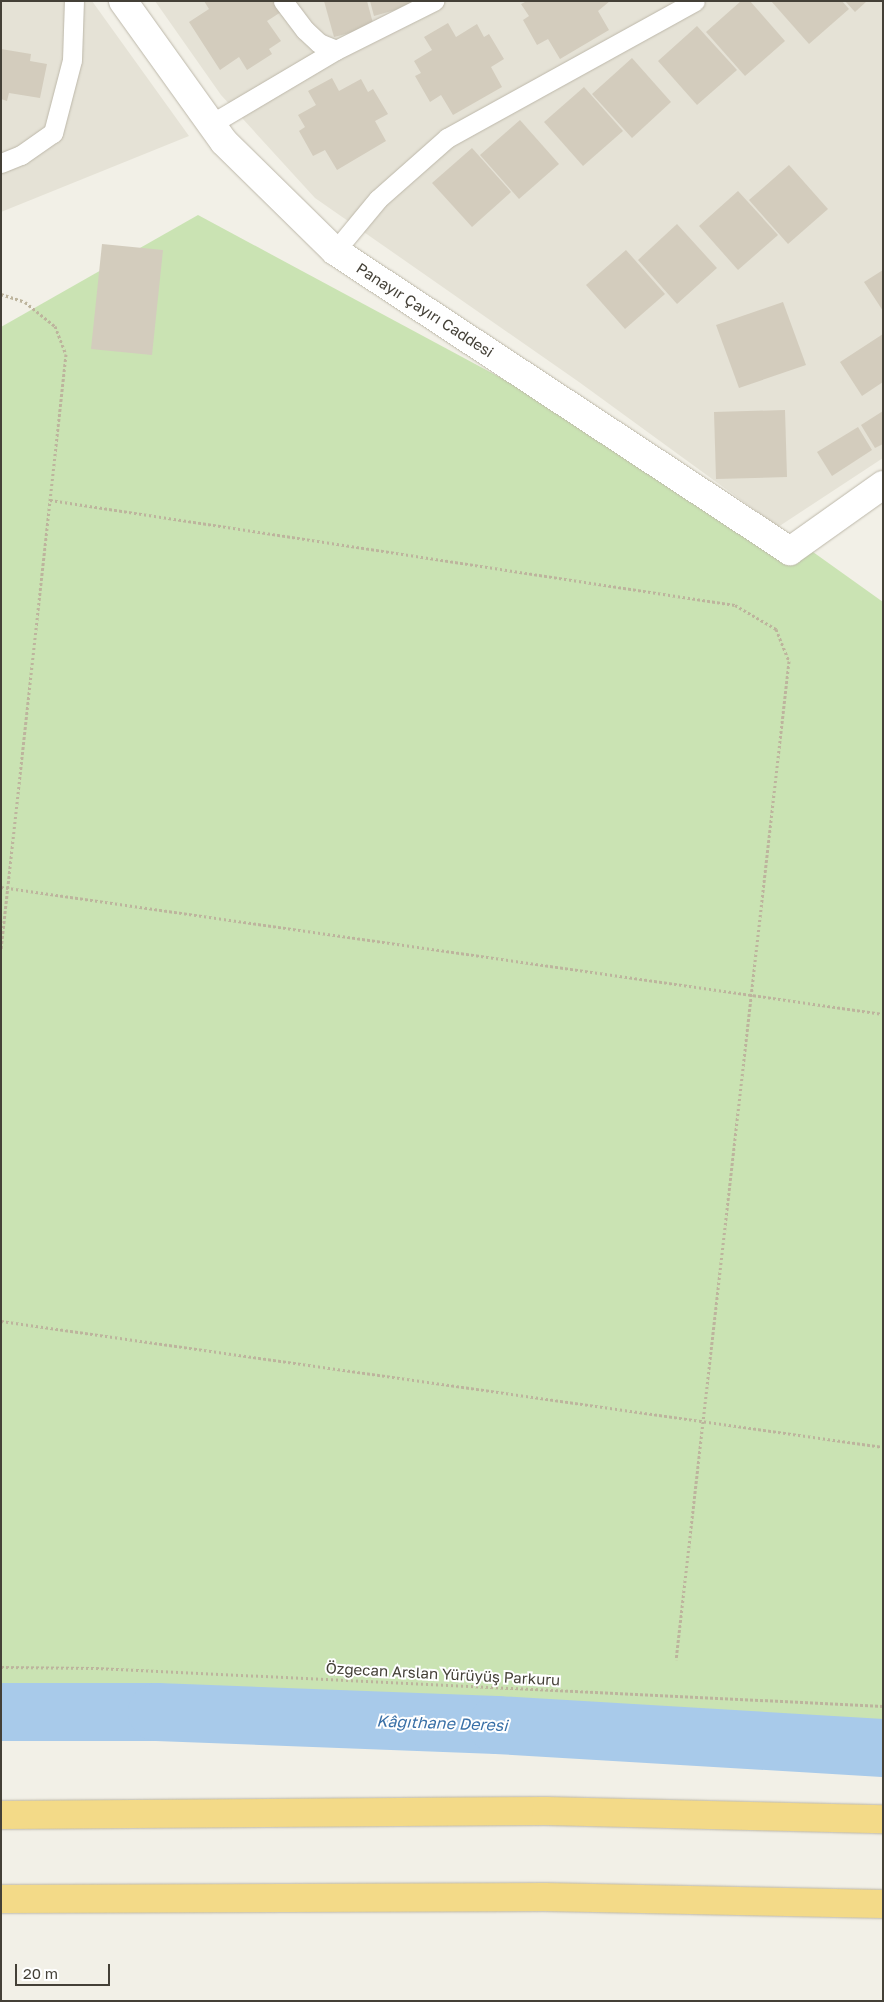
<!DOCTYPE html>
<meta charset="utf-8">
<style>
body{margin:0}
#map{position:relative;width:884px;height:2002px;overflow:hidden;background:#f2f0e7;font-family:"Golos Text",sans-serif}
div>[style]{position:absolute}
.residential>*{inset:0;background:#e5e2d6}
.green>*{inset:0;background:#cae3b3}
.river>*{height:58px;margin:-29px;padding:0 29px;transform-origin:29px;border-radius:29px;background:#a8caea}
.building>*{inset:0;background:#d3ccbd}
.path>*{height:3px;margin-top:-1.5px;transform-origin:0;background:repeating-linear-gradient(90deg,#bdb49d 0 2.5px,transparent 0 5px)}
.roads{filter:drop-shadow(0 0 1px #bdb8aa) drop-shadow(0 0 1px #bdb8aa)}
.service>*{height:19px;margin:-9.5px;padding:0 9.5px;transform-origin:9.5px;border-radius:9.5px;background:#fff}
.minor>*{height:28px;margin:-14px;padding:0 14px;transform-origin:14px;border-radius:14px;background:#fff}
.trunk>*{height:28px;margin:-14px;padding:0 14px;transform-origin:14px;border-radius:14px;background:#f3da88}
span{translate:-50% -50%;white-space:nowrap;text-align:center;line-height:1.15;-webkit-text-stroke:4px #fff;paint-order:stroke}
.street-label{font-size:15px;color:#444037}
.water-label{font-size:16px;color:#3970a7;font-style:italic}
.frame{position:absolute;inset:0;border:2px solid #444037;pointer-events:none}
.scale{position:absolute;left:15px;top:1964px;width:95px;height:22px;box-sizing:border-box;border:2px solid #444037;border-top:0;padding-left:6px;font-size:15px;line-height:18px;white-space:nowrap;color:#444037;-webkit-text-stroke:4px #fff;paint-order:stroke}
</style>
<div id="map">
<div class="residential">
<div style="clip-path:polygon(1px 1px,92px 1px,189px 136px,1px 212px)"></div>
<div style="clip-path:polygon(155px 1px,883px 1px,883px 458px,778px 527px,579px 382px,315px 198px,221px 95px)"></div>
</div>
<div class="green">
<div style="clip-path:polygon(198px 215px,778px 527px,883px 602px,883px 1722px,1px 1683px,1px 327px)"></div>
</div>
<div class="river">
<div style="left:1px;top:1712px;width:156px"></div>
<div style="left:157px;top:1712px;width:340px;rotate:2.2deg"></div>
<div style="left:497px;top:1725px;width:387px;rotate:3.4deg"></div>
</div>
<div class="building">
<div style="clip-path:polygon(204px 1px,274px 1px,281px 12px,267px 21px,281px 41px,269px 49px,272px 54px,247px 70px,239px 57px,220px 70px,189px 22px,209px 9px)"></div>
<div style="clip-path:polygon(324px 1px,367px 1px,374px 27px,334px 37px)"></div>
<div style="clip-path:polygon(370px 1px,412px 1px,413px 5px,374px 16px)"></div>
<div style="clip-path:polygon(527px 1px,610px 1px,598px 11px,609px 30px,560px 59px,548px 39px,537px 45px,523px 20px,529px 16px,521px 4px)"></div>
<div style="clip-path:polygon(741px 1px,750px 1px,785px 41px,745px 76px,706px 32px)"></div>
<div style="clip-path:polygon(771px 1px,842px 1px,849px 9px,809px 44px)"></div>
<div style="clip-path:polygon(845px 1px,867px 1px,855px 12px)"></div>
<div style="clip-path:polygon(448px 23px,456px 37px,477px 24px,484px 37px,489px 34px,504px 59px,491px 67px,502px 87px,453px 115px,441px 95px,430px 102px,415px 76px,421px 73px,414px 61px,432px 50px,424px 37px)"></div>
<div style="clip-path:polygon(697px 26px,737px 70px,697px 105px,658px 61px)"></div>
<div style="clip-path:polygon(1px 49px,31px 54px,30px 61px,47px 64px,40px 98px,9px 93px,7px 101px,1px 99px)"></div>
<div style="clip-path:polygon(632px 58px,671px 102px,632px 138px,592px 94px)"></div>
<div style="clip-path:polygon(332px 78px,339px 91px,361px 79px,368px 92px,373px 89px,388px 114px,375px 121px,386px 141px,337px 170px,325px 150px,313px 156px,299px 131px,305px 127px,298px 115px,316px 105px,308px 91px)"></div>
<div style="clip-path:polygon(584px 87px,623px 131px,583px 166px,544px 122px)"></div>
<div style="clip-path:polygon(520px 120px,559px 164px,519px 199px,480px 155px)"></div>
<div style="clip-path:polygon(472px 148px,511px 192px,472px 227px,432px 183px)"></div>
<div style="clip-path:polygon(789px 165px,828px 209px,788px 244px,749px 200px)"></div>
<div style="clip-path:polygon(738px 191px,778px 235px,738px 270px,699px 226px)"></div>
<div style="clip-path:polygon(677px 224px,717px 268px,677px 304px,638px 260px)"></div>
<div style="clip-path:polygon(102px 244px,163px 250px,152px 355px,91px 349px)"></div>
<div style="clip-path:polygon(626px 250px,665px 294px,625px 329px,586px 285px)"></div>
<div style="clip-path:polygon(883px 270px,883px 311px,864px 282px)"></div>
<div style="clip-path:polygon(783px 302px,806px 365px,739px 388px,716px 325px)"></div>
<div style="clip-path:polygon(883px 334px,883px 382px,862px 396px,840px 362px)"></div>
<div style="clip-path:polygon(785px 410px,787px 477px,716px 479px,714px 412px)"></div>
<div style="clip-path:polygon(883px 411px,883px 444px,875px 448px,861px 425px)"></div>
<div style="clip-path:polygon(858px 427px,872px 450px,832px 476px,817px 452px)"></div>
</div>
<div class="path">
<div style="left:1px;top:294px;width:25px;rotate:18deg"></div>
<div style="left:25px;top:302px;width:38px;rotate:39deg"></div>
<div style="left:55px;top:326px;width:30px;rotate:69deg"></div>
<div style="left:66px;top:354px;width:599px;rotate:96.23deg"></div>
<div style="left:50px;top:500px;width:693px;rotate:8.71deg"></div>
<div style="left:735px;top:605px;width:48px;rotate:30.3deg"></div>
<div style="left:776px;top:629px;width:35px;rotate:68deg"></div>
<div style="left:789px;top:661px;width:1005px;rotate:96.45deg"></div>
<div style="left:1px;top:887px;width:891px;rotate:8.19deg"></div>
<div style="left:1px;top:1321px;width:891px;rotate:8.13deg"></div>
<div style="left:1px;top:1667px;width:95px;rotate:0.6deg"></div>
<div style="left:96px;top:1668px;width:788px;rotate:2.76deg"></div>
</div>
<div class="roads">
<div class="service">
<div style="left:283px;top:1px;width:36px;rotate:53deg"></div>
<div style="left:305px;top:30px;width:19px;rotate:43deg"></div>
<div style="left:319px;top:43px;width:18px;rotate:22deg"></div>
<div style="left:336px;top:50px;width:110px;rotate:-26.6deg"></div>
<div style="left:211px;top:124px;width:145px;rotate:-30.6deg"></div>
<div style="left:1px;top:163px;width:22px;rotate:-22deg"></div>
<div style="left:21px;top:155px;width:39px;rotate:-35deg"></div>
<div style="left:53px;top:133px;width:75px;rotate:-75.4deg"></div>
<div style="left:72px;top:60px;width:59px;rotate:-88.1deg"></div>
<div style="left:335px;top:251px;width:67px;rotate:-50.4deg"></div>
<div style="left:378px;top:199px;width:92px;rotate:-41.5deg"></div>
<div style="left:447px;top:138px;width:283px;rotate:-28.9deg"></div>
</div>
<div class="minor">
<div style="left:123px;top:1px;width:173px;rotate:54.4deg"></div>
<div style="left:224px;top:142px;width:156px;rotate:44.5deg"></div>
<div style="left:335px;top:251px;width:545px;rotate:33.4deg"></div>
<div style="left:790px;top:551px;width:114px;rotate:-35.4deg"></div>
</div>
<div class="trunk">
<div style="left:1px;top:1815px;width:545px;rotate:-0.42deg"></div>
<div style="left:546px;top:1811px;width:337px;rotate:1.4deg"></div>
<div style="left:1px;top:1899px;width:544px;rotate:-0.21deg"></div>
<div style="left:545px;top:1897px;width:338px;rotate:1.2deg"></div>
</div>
</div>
<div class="street-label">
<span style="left:425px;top:310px;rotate:33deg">Panayır Çayırı Caddesi</span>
<span style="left:443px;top:1674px;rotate:3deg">Özgecan Arslan Yürüyüş Parkuru</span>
</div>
<div class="water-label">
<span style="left:442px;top:1723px;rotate:2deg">Kâğıthane Deresi</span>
</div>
<div class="frame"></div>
<div class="scale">20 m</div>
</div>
